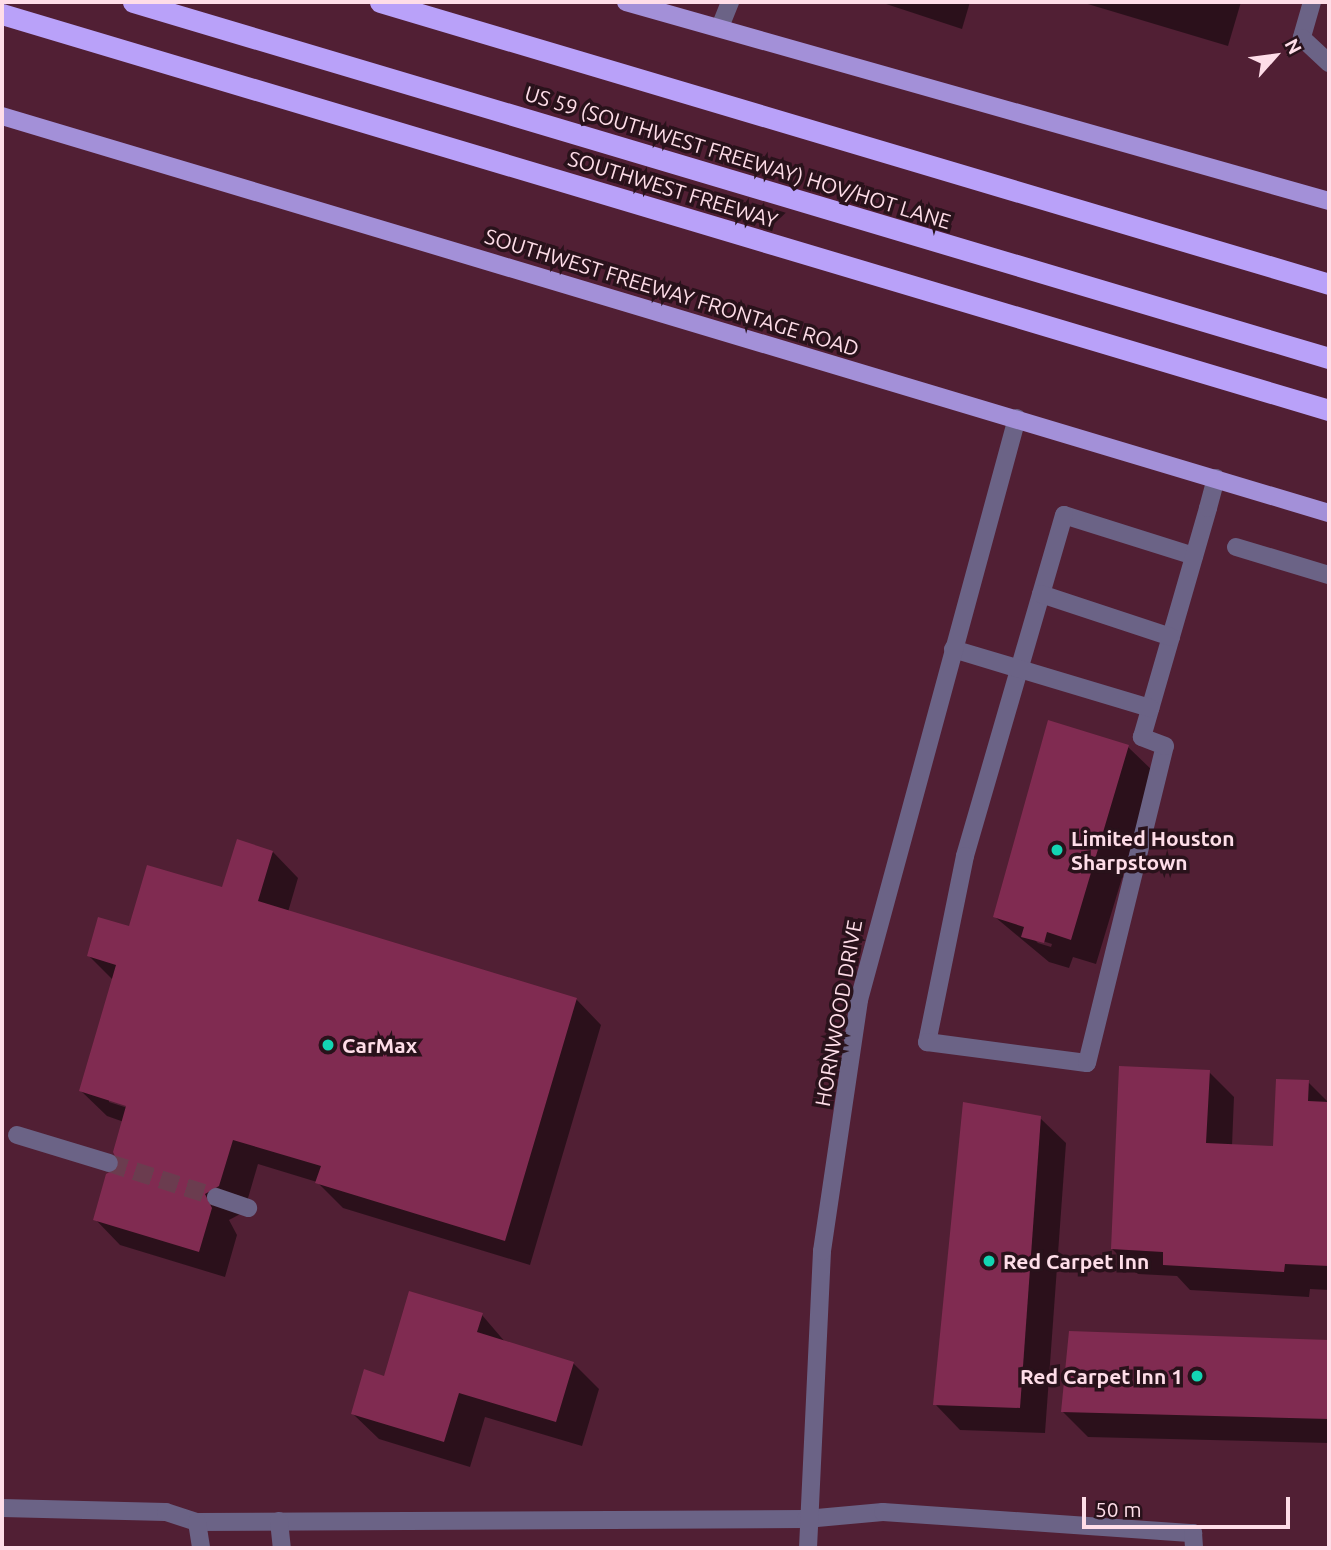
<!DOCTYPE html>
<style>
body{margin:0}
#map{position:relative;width:1331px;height:1550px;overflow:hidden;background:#511f34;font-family:Ubuntu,sans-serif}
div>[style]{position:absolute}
.shadow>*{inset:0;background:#0007}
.building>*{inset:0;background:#802b51}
.minor-tunnel>*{height:18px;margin-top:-9px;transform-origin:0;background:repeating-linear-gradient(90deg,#6b3c4f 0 18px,transparent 0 27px)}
.minor>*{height:18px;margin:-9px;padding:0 9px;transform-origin:9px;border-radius:9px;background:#6b6386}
.major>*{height:18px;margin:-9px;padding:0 9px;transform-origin:9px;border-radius:9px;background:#a390d8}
.highway>*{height:21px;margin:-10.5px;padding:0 10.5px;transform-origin:10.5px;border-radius:10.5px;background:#b9a1f9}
.dots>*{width:19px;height:19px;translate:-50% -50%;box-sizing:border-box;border:4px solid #29121b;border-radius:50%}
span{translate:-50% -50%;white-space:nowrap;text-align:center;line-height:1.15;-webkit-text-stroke:7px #29121b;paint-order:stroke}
.street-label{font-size:21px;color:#fedde8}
.poi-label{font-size:21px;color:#fedde8;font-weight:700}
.left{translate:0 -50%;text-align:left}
.right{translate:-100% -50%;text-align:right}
.frame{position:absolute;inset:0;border:4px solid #fedde8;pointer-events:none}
.north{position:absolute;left:1240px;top:21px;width:70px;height:70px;-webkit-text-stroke:5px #29121b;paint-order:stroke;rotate:62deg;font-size:19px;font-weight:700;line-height:28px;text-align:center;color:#fedde8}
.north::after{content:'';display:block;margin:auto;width:24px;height:32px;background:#fedde8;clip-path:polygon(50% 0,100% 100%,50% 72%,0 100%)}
.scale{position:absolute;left:1082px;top:1497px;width:208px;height:32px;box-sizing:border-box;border:4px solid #fedde8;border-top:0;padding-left:9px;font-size:21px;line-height:24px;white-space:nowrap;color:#fedde8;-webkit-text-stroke:5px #29121b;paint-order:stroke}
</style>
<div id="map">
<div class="shadow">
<div style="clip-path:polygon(880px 2px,970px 2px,962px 29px)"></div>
<div style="clip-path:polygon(1081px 2px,1241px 2px,1228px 46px)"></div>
<div style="clip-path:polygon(evenodd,1128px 747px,1154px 772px,1096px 964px,1073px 957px,1069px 968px,1049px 962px,995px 917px,1128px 747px,1033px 938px,1052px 944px,1051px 947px,1038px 943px,1033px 938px)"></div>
<div style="clip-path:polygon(evenodd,273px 852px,298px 878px,288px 912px,576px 999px,601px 1025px,530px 1265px,343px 1208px,317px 1182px,258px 1164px,244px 1212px,229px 1220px,237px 1235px,225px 1277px,120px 1245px,95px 1219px,122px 1166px,124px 1122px,107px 1116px,81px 1091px,114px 981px,89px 956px,130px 928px,224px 890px,273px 852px,109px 1099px,135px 1107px,134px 1110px,109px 1102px,109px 1099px)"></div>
<div style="clip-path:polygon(1209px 1072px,1234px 1097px,1232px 1146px,1275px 1148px,1308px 1082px,1329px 1103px,1329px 1290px,1310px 1289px,1309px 1297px,1190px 1290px,1177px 1276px,1138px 1274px,1112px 1249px)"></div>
<div style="clip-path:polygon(1040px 1118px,1066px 1143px,1045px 1433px,960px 1430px,935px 1404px)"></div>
<div style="clip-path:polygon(482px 1315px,506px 1343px,573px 1363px,599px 1389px,582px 1446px,485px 1417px,470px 1467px,379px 1439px,353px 1414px,385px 1378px)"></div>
<div style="clip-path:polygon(1071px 1333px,1329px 1341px,1329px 1443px,1088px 1437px,1063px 1412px)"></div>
</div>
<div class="building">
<div style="clip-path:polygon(1048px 720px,1129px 745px,1071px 940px,1047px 932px,1044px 943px,1021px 937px,1024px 927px,993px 917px)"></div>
<div style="clip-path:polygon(237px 839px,273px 851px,258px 901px,577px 998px,505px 1241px,315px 1183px,321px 1166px,233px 1140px,219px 1186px,205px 1194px,212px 1208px,199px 1252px,93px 1220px,106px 1174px,120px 1166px,113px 1152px,126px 1106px,79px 1091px,116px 965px,87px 956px,98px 917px,129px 926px,147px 865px,222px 887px)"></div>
<div style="clip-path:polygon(1119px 1066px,1210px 1070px,1206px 1143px,1273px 1146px,1276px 1079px,1309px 1080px,1308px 1101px,1329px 1102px,1329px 1266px,1285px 1264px,1284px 1272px,1163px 1265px,1163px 1252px,1111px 1249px)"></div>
<div style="clip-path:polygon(963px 1102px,1041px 1116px,1020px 1408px,933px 1405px)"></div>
<div style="clip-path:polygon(409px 1291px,483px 1313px,477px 1332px,574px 1362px,556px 1422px,459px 1393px,444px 1442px,351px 1414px,364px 1369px,384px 1376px)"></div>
<div style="clip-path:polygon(1069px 1331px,1329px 1340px,1329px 1419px,1061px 1412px)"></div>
</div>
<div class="minor-tunnel">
<div style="left:109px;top:1163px;width:112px;rotate:17.6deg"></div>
</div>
<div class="minor">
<div style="left:1312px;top:2px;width:37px;rotate:106deg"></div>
<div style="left:1302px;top:38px;width:37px;rotate:43deg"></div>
<div style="left:720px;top:27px;width:27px;rotate:-68deg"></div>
<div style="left:1236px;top:547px;width:97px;rotate:16.8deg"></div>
<div style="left:1194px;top:556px;width:136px;rotate:-162.5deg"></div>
<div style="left:1064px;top:515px;width:355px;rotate:106.2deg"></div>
<div style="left:965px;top:856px;width:190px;rotate:101.5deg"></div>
<div style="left:927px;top:1042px;width:161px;rotate:7.5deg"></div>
<div style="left:1087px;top:1063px;width:326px;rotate:-76.2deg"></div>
<div style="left:1165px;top:746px;width:25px;rotate:-159deg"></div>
<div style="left:1142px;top:737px;width:238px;rotate:-73.9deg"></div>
<div style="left:1208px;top:508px;width:31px;rotate:-75deg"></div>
<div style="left:1041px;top:594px;width:137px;rotate:18.3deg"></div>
<div style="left:953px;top:649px;width:206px;rotate:16.7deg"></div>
<div style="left:17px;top:1135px;width:96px;rotate:16.9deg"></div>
<div style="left:216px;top:1197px;width:34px;rotate:19deg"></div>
<div style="left:2px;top:1508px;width:164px;rotate:1.4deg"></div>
<div style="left:166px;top:1512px;width:33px;rotate:18deg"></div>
<div style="left:197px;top:1522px;width:609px;rotate:-0.28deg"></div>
<div style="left:806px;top:1519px;width:77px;rotate:-5.2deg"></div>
<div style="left:883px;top:1512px;width:311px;rotate:3.9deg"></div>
<div style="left:1193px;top:1533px;width:15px;rotate:86deg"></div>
<div style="left:279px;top:1521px;width:27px;rotate:84deg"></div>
<div style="left:197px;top:1522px;width:26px;rotate:81deg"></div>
<div style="left:808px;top:1548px;width:297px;rotate:-87.3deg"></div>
<div style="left:822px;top:1251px;width:254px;rotate:-81.6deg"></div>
<div style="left:859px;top:1000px;width:603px;rotate:-74.81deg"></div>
</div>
<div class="major">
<div style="left:626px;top:2px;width:731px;rotate:15.81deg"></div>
<div style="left:2px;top:116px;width:1385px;rotate:16.66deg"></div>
</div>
<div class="highway">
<div style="left:133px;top:2px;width:1248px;rotate:16.58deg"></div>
<div style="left:380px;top:2px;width:990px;rotate:16.55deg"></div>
<div style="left:2px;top:14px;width:1385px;rotate:16.62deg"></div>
</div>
<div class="dots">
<div style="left:1057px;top:850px;background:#13d5b3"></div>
<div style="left:328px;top:1045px;background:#13d5b3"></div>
<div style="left:989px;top:1261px;background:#13d5b3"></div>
<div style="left:1197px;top:1376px;background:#13d5b3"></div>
</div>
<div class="street-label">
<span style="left:738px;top:157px;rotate:17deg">US 59 (SOUTHWEST FREEWAY) HOV/HOT LANE</span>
<span style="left:673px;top:189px;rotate:17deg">SOUTHWEST FREEWAY</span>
<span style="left:672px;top:292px;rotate:17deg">SOUTHWEST FREEWAY FRONTAGE ROAD</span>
<span style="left:838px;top:1013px;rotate:-80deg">HORNWOOD DRIVE</span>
</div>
<div class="poi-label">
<span class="left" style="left:1071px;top:850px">Limited Houston<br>Sharpstown</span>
<span class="left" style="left:342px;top:1045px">CarMax</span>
<span class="left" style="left:1003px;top:1261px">Red Carpet Inn</span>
<span class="right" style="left:1183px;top:1376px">Red Carpet Inn 1</span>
</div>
<div class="frame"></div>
<div class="north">N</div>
<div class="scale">50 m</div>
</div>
